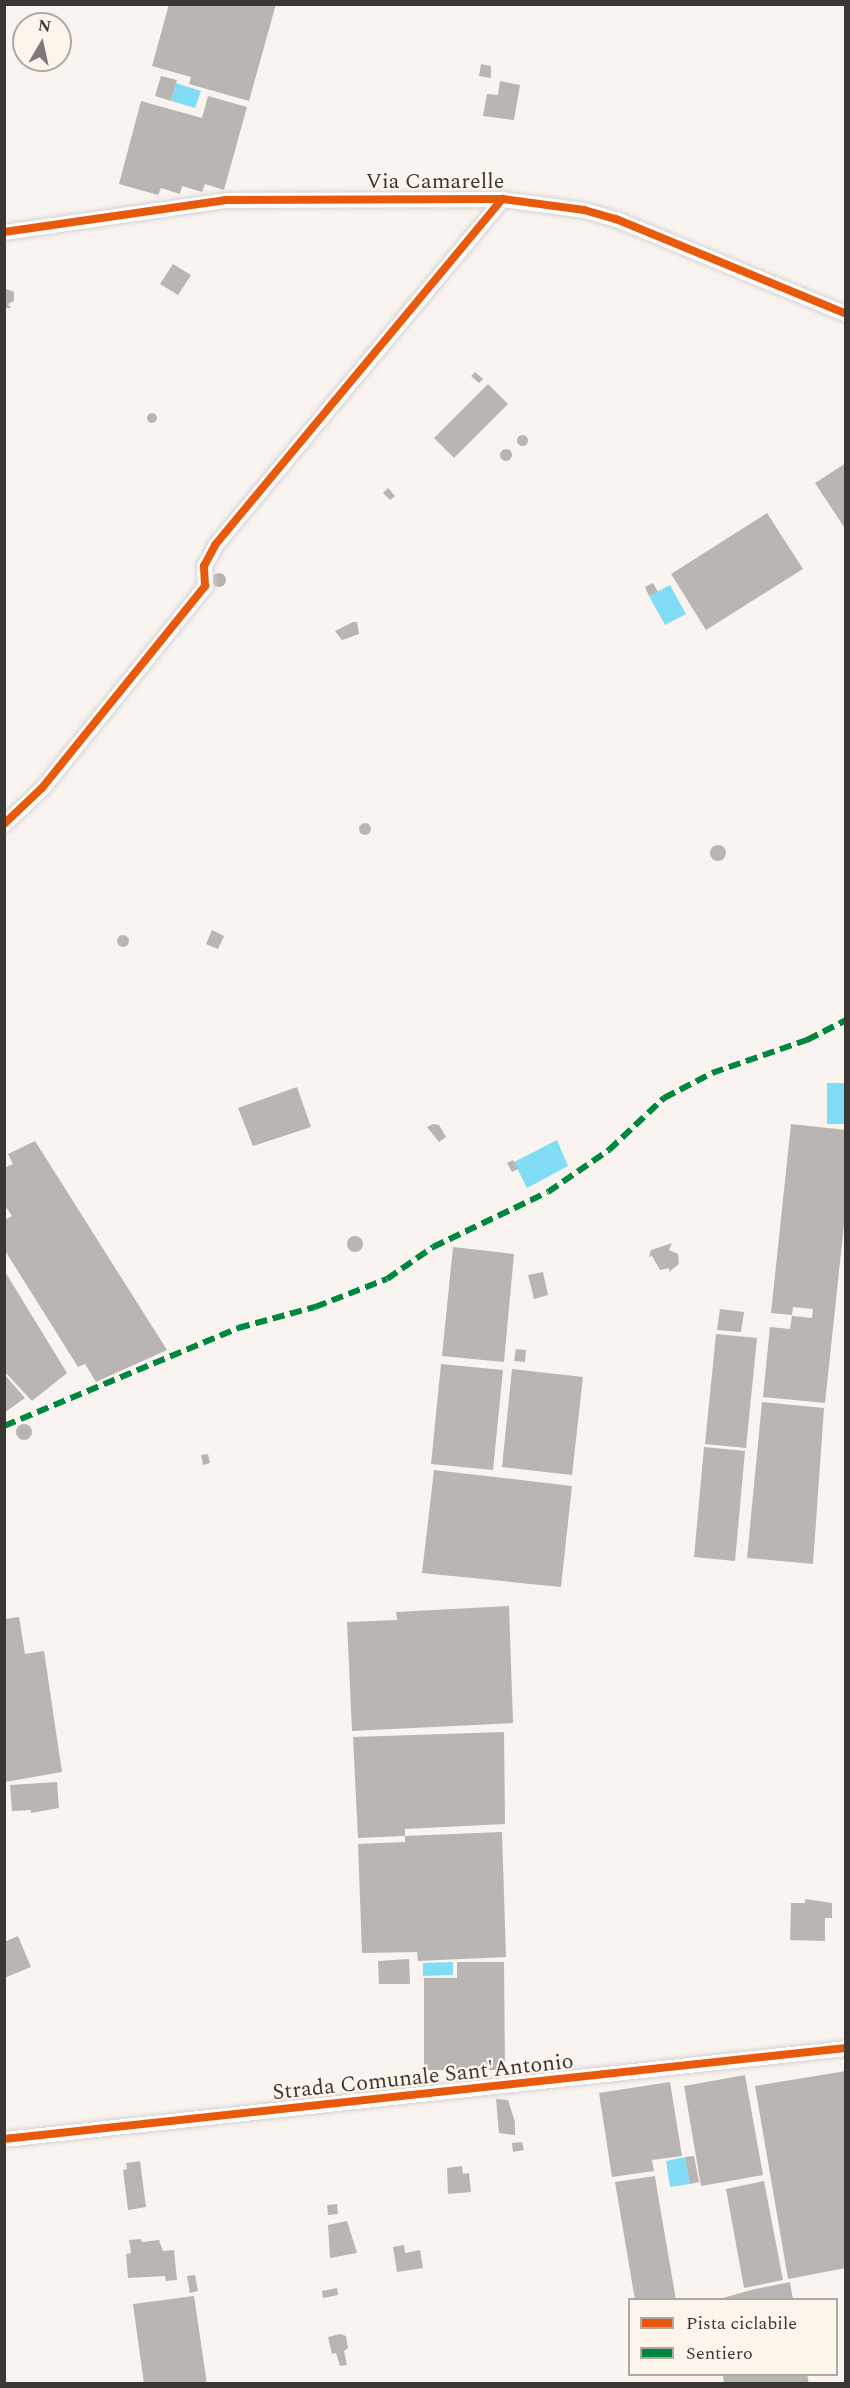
<!DOCTYPE html>
<style>
body{margin:0}
#map{position:relative;width:850px;height:2388px;overflow:hidden;background:#f9f4f0;font-family:Spectral,serif}
div>[style]{position:absolute}
.water>*{inset:0;background:#81dcf6}
.building>*{inset:0;background:#b9b5b2}
.round{border-radius:50%}
.roads{filter:drop-shadow(0 0 2px #d6d2cf) drop-shadow(0 0 2px #d6d2cf)}
.street>*{height:15px;margin:-7.5px;padding:0 7.5px;transform-origin:7.5px;border-radius:7.5px;background:#fefdfd}
.quiet>*{height:6px;margin-top:-3px;transform-origin:0;background:repeating-linear-gradient(90deg,#00873e 0 12px,transparent 0 18px)}
.cycleway>*{height:8px;margin:-4px;padding:0 4px;transform-origin:4px;border-radius:4px;background:#e8590c}
span{translate:-50% -50%;white-space:nowrap;text-align:center;line-height:1.15;-webkit-text-stroke:4.5px #fdf4ec;paint-order:stroke}
.street-label{font-size:22px;color:#3b3734}
.frame{position:absolute;inset:0;border:6px solid #3b3734;pointer-events:none}
.legend{position:absolute;left:628px;top:2298px;width:210px;height:78px;box-sizing:border-box;background:#fdf4ec;border:2px solid #afa8a2;margin:0;padding:8px 10px;list-style:none;font-size:18px;color:#3b3734}
.legend li{display:flex;align-items:center;gap:12px;height:30px}
.legend b{width:30px;border:2px solid #afa8a2}
.north{position:absolute;left:12px;top:12px;width:60px;height:60px;box-sizing:border-box;background:#fdf4ec;border:2px solid #afa8a2;border-radius:50%;rotate:9deg;font-size:16px;font-weight:700;line-height:24px;text-align:center;color:#3b3734}
.north::after{content:'';display:block;margin:auto;width:21px;height:27px;background:#7e7976;clip-path:polygon(50% 0,100% 100%,50% 72%,0 100%)}
</style>
<div id="map">
<div class="water">
<div style="clip-path:polygon(176px 83px,201px 91px,195px 108px,171px 101px)"></div>
<div style="clip-path:polygon(670px 585px,686px 614px,665px 625px,649px 596px)"></div>
<div style="clip-path:polygon(827px 1083px,845px 1083px,845px 1124px,827px 1124px)"></div>
<div style="clip-path:polygon(557px 1140px,568px 1166px,527px 1188px,514px 1162px)"></div>
<div style="clip-path:polygon(453px 1962px,453px 1975px,423px 1976px,423px 1963px)"></div>
<div style="clip-path:polygon(685px 2157px,690px 2184px,670px 2187px,666px 2161px)"></div>
</div>
<div class="building">
<div style="clip-path:polygon(169px 4px,276px 4px,249px 101px,189px 84px,191px 77px,152px 66px)"></div>
<div style="clip-path:polygon(481px 64px,491px 66px,491px 78px,479px 76px)"></div>
<div style="clip-path:polygon(161px 76px,177px 80px,171px 101px,155px 96px)"></div>
<div style="clip-path:polygon(500px 81px,520px 85px,514px 120px,483px 116px,487px 94px,498px 95px)"></div>
<div style="clip-path:polygon(208px 96px,247px 107px,224px 190px,205px 184px,202px 192px,182px 186px,180px 194px,161px 188px,158px 195px,119px 184px,141px 101px,202px 118px)"></div>
<div style="clip-path:polygon(173px 264px,191px 275px,178px 295px,160px 284px)"></div>
<div style="clip-path:polygon(4px 288px,14px 292px,14px 301px,8px 304px,11px 308px,4px 308px)"></div>
<div style="clip-path:polygon(475px 372px,483px 379px,479px 383px,471px 376px)"></div>
<div style="clip-path:polygon(488px 384px,508px 404px,454px 458px,434px 438px)"></div>
<div class="round" style="left:147px;top:413px;width:10px;height:10px"></div>
<div class="round" style="left:516.5px;top:434.5px;width:11px;height:11px"></div>
<div class="round" style="left:500px;top:449px;width:12px;height:12px"></div>
<div style="clip-path:polygon(846px 463px,846px 530px,815px 483px)"></div>
<div style="clip-path:polygon(388px 488px,395px 496px,390px 500px,383px 493px)"></div>
<div style="clip-path:polygon(767px 513px,803px 569px,706px 630px,671px 574px)"></div>
<div class="round" style="left:212px;top:573px;width:14px;height:14px"></div>
<div style="clip-path:polygon(653px 583px,658px 592px,649px 596px,645px 587px)"></div>
<div style="clip-path:polygon(353px 622px,357px 622px,359px 634px,342px 640px,335px 631px)"></div>
<div class="round" style="left:359px;top:823px;width:12px;height:12px"></div>
<div class="round" style="left:710px;top:845px;width:16px;height:16px"></div>
<div style="clip-path:polygon(212px 930px,224px 936px,218px 949px,206px 944px)"></div>
<div class="round" style="left:117px;top:935px;width:12px;height:12px"></div>
<div style="clip-path:polygon(297px 1087px,311px 1127px,253px 1146px,238px 1108px)"></div>
<div style="clip-path:polygon(433px 1124px,439px 1125px,446px 1137px,439px 1142px,427px 1127px)"></div>
<div style="clip-path:polygon(791px 1124px,846px 1130px,846px 1206px,825px 1403px,763px 1397px,770px 1327px,790px 1329px,792px 1316px,812px 1318px,813px 1309px,793px 1307px,792px 1315px,771px 1313px)"></div>
<div style="clip-path:polygon(35px 1141px,167px 1350px,96px 1382px,85px 1364px,78px 1367px,4px 1249px,4px 1220px,12px 1216px,4px 1204px,4px 1168px,13px 1164px,8px 1154px)"></div>
<div style="clip-path:polygon(513px 1160px,518px 1169px,512px 1172px,507px 1163px)"></div>
<div class="round" style="left:347px;top:1236px;width:16px;height:16px"></div>
<div style="clip-path:polygon(672px 1243px,669px 1250px,678px 1254px,679px 1264px,669px 1272px,669px 1268px,660px 1270px,652px 1256px,649px 1257px,651px 1250px)"></div>
<div style="clip-path:polygon(453px 1247px,514px 1254px,504px 1362px,442px 1356px)"></div>
<div style="clip-path:polygon(4px 1270px,67px 1373px,32px 1401px,4px 1371px)"></div>
<div style="clip-path:polygon(543px 1272px,548px 1295px,534px 1299px,528px 1275px)"></div>
<div style="clip-path:polygon(720px 1309px,744px 1312px,741px 1332px,717px 1330px)"></div>
<div style="clip-path:polygon(716px 1334px,757px 1338px,746px 1448px,705px 1444px)"></div>
<div style="clip-path:polygon(516px 1349px,526px 1350px,525px 1362px,514px 1361px)"></div>
<div style="clip-path:polygon(441px 1364px,503px 1370px,493px 1470px,431px 1464px)"></div>
<div style="clip-path:polygon(512px 1369px,583px 1377px,572px 1475px,502px 1467px)"></div>
<div style="clip-path:polygon(4px 1374px,25px 1398px,4px 1413px)"></div>
<div style="clip-path:polygon(762px 1402px,824px 1408px,813px 1564px,747px 1558px)"></div>
<div class="round" style="left:16px;top:1424px;width:16px;height:16px"></div>
<div style="clip-path:polygon(704px 1447px,745px 1451px,735px 1561px,694px 1557px)"></div>
<div style="clip-path:polygon(208px 1454px,210px 1463px,203px 1465px,201px 1455px)"></div>
<div style="clip-path:polygon(434px 1470px,572px 1486px,561px 1587px,422px 1573px)"></div>
<div style="clip-path:polygon(509px 1606px,513px 1723px,352px 1731px,347px 1622px,397px 1620px,396px 1612px)"></div>
<div style="clip-path:polygon(19px 1617px,25px 1654px,44px 1651px,62px 1772px,5px 1782px,5px 1619px)"></div>
<div style="clip-path:polygon(504px 1732px,505px 1824px,405px 1829px,405px 1836px,502px 1832px,506px 1957px,418px 1961px,417px 1952px,362px 1953px,358px 1844px,405px 1842px,405px 1836px,358px 1838px,353px 1737px)"></div>
<div style="clip-path:polygon(57px 1782px,59px 1808px,31px 1813px,31px 1810px,12px 1811px,10px 1785px)"></div>
<div style="clip-path:polygon(805px 1899px,832px 1903px,832px 1918px,825px 1918px,825px 1941px,790px 1940px,791px 1903px,805px 1903px)"></div>
<div style="clip-path:polygon(18px 1936px,31px 1967px,4px 1978px,4px 1942px)"></div>
<div style="clip-path:polygon(409px 1959px,410px 1984px,379px 1984px,378px 1961px)"></div>
<div style="clip-path:polygon(457px 1962px,504px 1962px,505px 2070px,424px 2070px,424px 1978px,457px 1978px)"></div>
<div style="clip-path:polygon(846px 2071px,846px 2268px,788px 2279px,755px 2086px)"></div>
<div style="clip-path:polygon(745px 2075px,763px 2175px,701px 2186px,684px 2086px)"></div>
<div style="clip-path:polygon(670px 2082px,682px 2156px,652px 2160px,654px 2171px,612px 2177px,599px 2093px)"></div>
<div style="clip-path:polygon(496px 2099px,508px 2100px,515px 2122px,515px 2135px,499px 2133px)"></div>
<div style="clip-path:polygon(522px 2142px,524px 2150px,513px 2152px,512px 2143px)"></div>
<div style="clip-path:polygon(694px 2156px,699px 2182px,690px 2184px,685px 2157px)"></div>
<div style="clip-path:polygon(140px 2161px,146px 2207px,128px 2210px,123px 2170px,127px 2169px,126px 2163px)"></div>
<div style="clip-path:polygon(462px 2166px,463px 2174px,469px 2173px,471px 2192px,448px 2194px,447px 2168px)"></div>
<div style="clip-path:polygon(655px 2176px,658px 2195px,676px 2300px,635px 2300px,615px 2182px)"></div>
<div style="clip-path:polygon(764px 2181px,783px 2280px,744px 2288px,726px 2189px)"></div>
<div style="clip-path:polygon(337px 2204px,338px 2214px,328px 2215px,327px 2205px)"></div>
<div style="clip-path:polygon(347px 2221px,357px 2253px,330px 2258px,328px 2225px)"></div>
<div style="clip-path:polygon(141px 2239px,142px 2242px,159px 2240px,163px 2251px,174px 2250px,177px 2280px,166px 2281px,165px 2276px,128px 2278px,126px 2254px,131px 2253px,129px 2240px)"></div>
<div style="clip-path:polygon(404px 2245px,405px 2253px,420px 2250px,423px 2268px,397px 2272px,393px 2247px)"></div>
<div style="clip-path:polygon(195px 2275px,198px 2291px,190px 2293px,187px 2276px)"></div>
<div style="clip-path:polygon(790px 2282px,793px 2300px,716px 2300px,751px 2290px)"></div>
<div style="clip-path:polygon(337px 2288px,338px 2295px,323px 2298px,322px 2291px)"></div>
<div style="clip-path:polygon(194px 2296px,207px 2384px,144px 2384px,133px 2304px)"></div>
<div style="clip-path:polygon(340px 2334px,346px 2336px,348px 2348px,344px 2351px,347px 2365px,340px 2366px,336px 2353px,332px 2354px,328px 2337px)"></div>
<div style="clip-path:polygon(723px 2374px,807px 2374px,809px 2384px,724px 2384px)"></div>
</div>
<div class="roads">
<div class="street">
<div style="left:4px;top:232px;width:223px;rotate:-8.2deg"></div>
<div style="left:225px;top:200px;width:277px;rotate:-0.2deg"></div>
<div style="left:502px;top:199px;width:83px;rotate:7.6deg"></div>
<div style="left:584px;top:210px;width:33px;rotate:16deg"></div>
<div style="left:616px;top:219px;width:249px;rotate:22.4deg"></div>
<div style="left:4px;top:824px;width:52px;rotate:-43.5deg"></div>
<div style="left:42px;top:788px;width:260px;rotate:-51.1deg"></div>
<div style="left:205px;top:586px;width:20px;rotate:-93deg"></div>
<div style="left:204px;top:566px;width:24px;rotate:-62deg"></div>
<div style="left:215px;top:545px;width:450px;rotate:-50.3deg"></div>
<div style="left:4px;top:2139px;width:847px;rotate:-6.17deg"></div>
</div>
</div>
<div class="quiet">
<div style="left:4px;top:1426px;width:254px;rotate:-22.7deg"></div>
<div style="left:238px;top:1328px;width:80px;rotate:-15.3deg"></div>
<div style="left:315px;top:1307px;width:77px;rotate:-21.3deg"></div>
<div style="left:387px;top:1279px;width:56px;rotate:-34.8deg"></div>
<div style="left:433px;top:1247px;width:127px;rotate:-25.6deg"></div>
<div style="left:548px;top:1192px;width:74px;rotate:-34.5deg"></div>
<div style="left:609px;top:1150px;width:76px;rotate:-43.4deg"></div>
<div style="left:664px;top:1098px;width:54px;rotate:-27.5deg"></div>
<div style="left:712px;top:1073px;width:101px;rotate:-19.2deg"></div>
<div style="left:807px;top:1040px;width:44px;rotate:-27.1deg"></div>
</div>
<div class="cycleway">
<div style="left:4px;top:232px;width:223px;rotate:-8.2deg"></div>
<div style="left:225px;top:200px;width:277px;rotate:-0.2deg"></div>
<div style="left:502px;top:199px;width:83px;rotate:7.6deg"></div>
<div style="left:584px;top:210px;width:33px;rotate:16deg"></div>
<div style="left:616px;top:219px;width:249px;rotate:22.4deg"></div>
<div style="left:4px;top:824px;width:52px;rotate:-43.5deg"></div>
<div style="left:42px;top:788px;width:260px;rotate:-51.1deg"></div>
<div style="left:205px;top:586px;width:20px;rotate:-93deg"></div>
<div style="left:204px;top:566px;width:24px;rotate:-62deg"></div>
<div style="left:215px;top:545px;width:450px;rotate:-50.3deg"></div>
<div style="left:4px;top:2139px;width:847px;rotate:-6.17deg"></div>
</div>
<div class="street-label">
<span style="left:435px;top:182px">Via Camarelle</span>
<span style="left:423px;top:2077px;rotate:-6deg">Strada Comunale Sant'Antonio</span>
</div>
<div class="frame"></div>
<ul class="legend">
<li><b style="height:8px;background:#e8590c"></b>Pista ciclabile</li>
<li><b style="height:8px;background:#00873e"></b>Sentiero</li>
</ul>
<div class="north">N</div>
</div>
